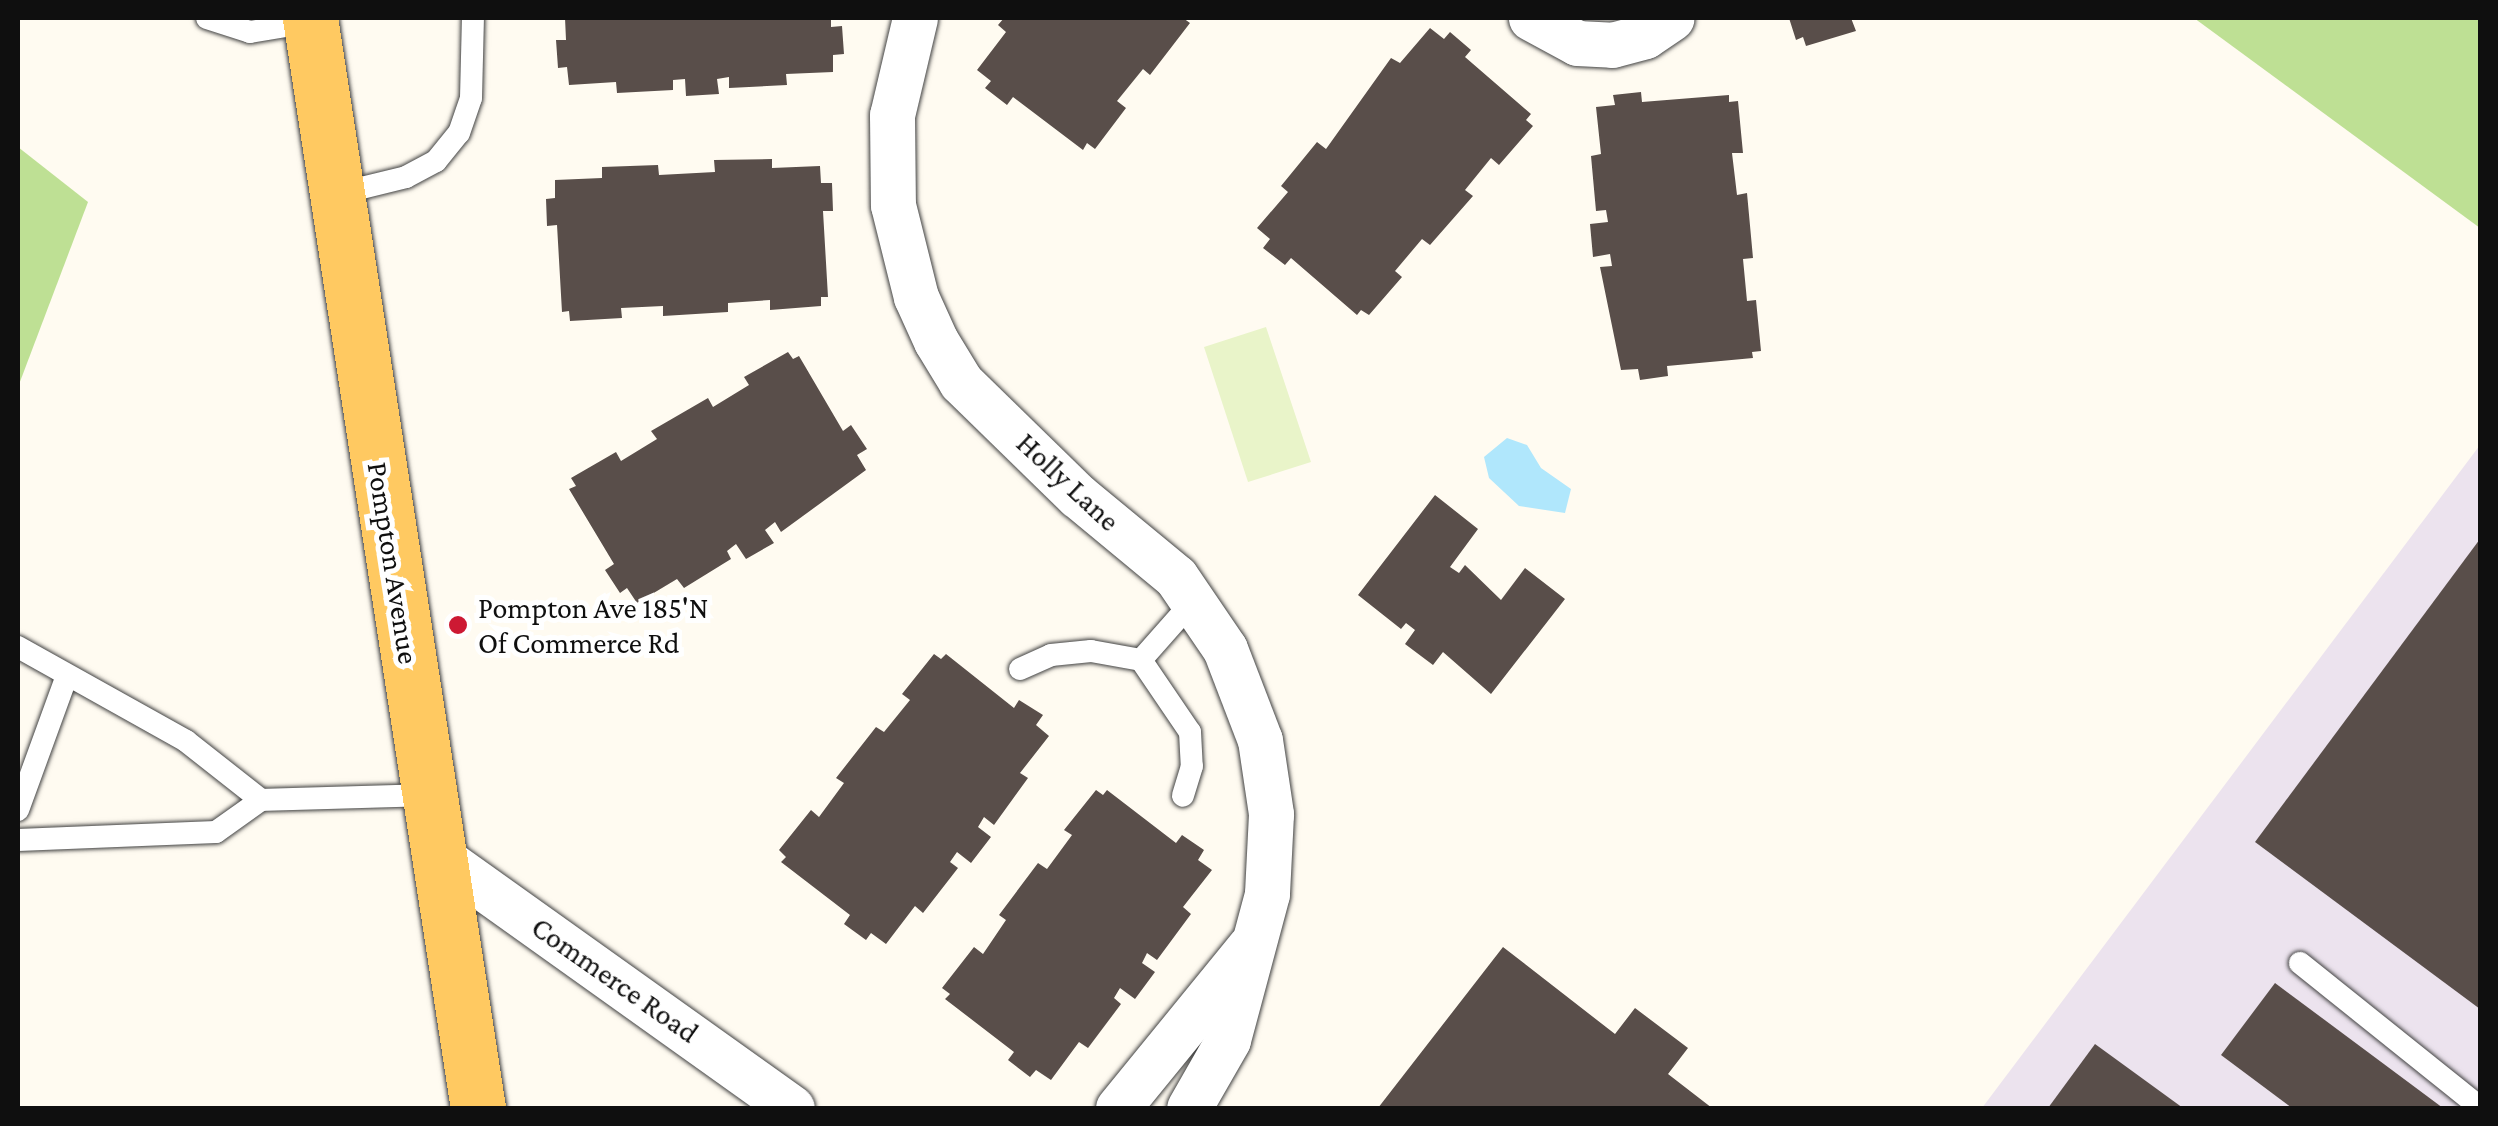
<!DOCTYPE html>
<style>
body{margin:0}
#map{position:relative;width:2498px;height:1126px;overflow:hidden;background:#fffbf1;font-family:"Crimson Pro",serif}
div>[style]{position:absolute}
.industrial>*{inset:0;background:#ece3ee}
.forest>*{inset:0;background:#bee094}
.pitch>*{inset:0;background:#e9f4c9}
.water>*{inset:0;background:#b0e7fc}
.building>*{inset:0;background:#594e4a}
.roads{filter:drop-shadow(0 0 2px #424242) drop-shadow(0 0 2px #424242)}
.lane>*{height:22px;margin:-11px;padding:0 11px;transform-origin:11px;border-radius:11px;background:#fff}
.street>*{height:45px;margin:-22.5px;padding:0 22.5px;transform-origin:22.5px;border-radius:22.5px;background:#fff}
.primary>*{height:55px;margin:-27.5px;padding:0 27.5px;transform-origin:27.5px;border-radius:27.5px;background:#ffc961}
.dots>*{width:28px;height:28px;translate:-50% -50%;box-sizing:border-box;border:5px solid #fff;border-radius:50%}
span{translate:-50% -50%;white-space:nowrap;text-align:center;line-height:1.15;-webkit-text-stroke:10px #fff;paint-order:stroke}
.street-label{font-size:30px;color:#0f0f0f}
.poi-label{font-size:30px;color:#0f0f0f}
.left{translate:0 -50%;text-align:left}
.frame{position:absolute;inset:0;border:20px solid #0f0f0f;pointer-events:none}
</style>
<div id="map">
<div class="industrial">
<div style="clip-path:polygon(2480px 445px,2480px 1108px,1982px 1108px)"></div>
</div>
<div class="forest">
<div style="clip-path:polygon(2194px 18px,2480px 18px,2480px 228px)"></div>
<div style="clip-path:polygon(18px 147px,88px 202px,18px 387px)"></div>
</div>
<div class="pitch">
<div style="clip-path:polygon(1266px 327px,1311px 462px,1248px 482px,1204px 347px)"></div>
</div>
<div class="water">
<div style="clip-path:polygon(1507px 438px,1527px 445px,1541px 468px,1571px 489px,1565px 513px,1519px 506px,1489px 478px,1484px 457px)"></div>
</div>
<div class="building">
<div style="clip-path:polygon(565px 18px,831px 18px,831px 27px,842px 26px,844px 54px,833px 55px,833px 72px,786px 74px,787px 85px,729px 88px,729px 77px,717px 79px,719px 94px,686px 96px,685px 79px,673px 80px,673px 90px,617px 93px,616px 82px,569px 85px,567px 67px,558px 68px,556px 40px,566px 40px)"></div>
<div style="clip-path:polygon(1004px 18px,1183px 18px,1190px 23px,1150px 75px,1143px 69px,1117px 101px,1126px 108px,1095px 149px,1087px 143px,1083px 150px,1013px 97px,1007px 105px,985px 88px,991px 81px,977px 70px,1006px 32px,998px 25px)"></div>
<div style="clip-path:polygon(1789px 18px,1851px 18px,1856px 31px,1806px 46px,1803px 37px,1796px 40px)"></div>
<div style="clip-path:polygon(1430px 28px,1444px 39px,1450px 32px,1471px 50px,1465px 57px,1531px 114px,1526px 120px,1533px 126px,1499px 165px,1491px 158px,1465px 190px,1473px 196px,1430px 245px,1422px 239px,1395px 271px,1402px 277px,1369px 315px,1361px 310px,1357px 315px,1291px 258px,1285px 265px,1263px 248px,1270px 239px,1257px 228px,1288px 192px,1281px 186px,1317px 142px,1326px 149px,1391px 58px,1400px 63px)"></div>
<div style="clip-path:polygon(1641px 92px,1642px 102px,1729px 95px,1729px 102px,1738px 101px,1743px 153px,1732px 153px,1737px 195px,1747px 193px,1753px 258px,1743px 259px,1747px 301px,1756px 300px,1761px 351px,1752px 352px,1753px 358px,1667px 366px,1668px 376px,1640px 380px,1638px 369px,1621px 370px,1600px 267px,1612px 266px,1610px 254px,1593px 257px,1590px 224px,1608px 222px,1606px 210px,1596px 211px,1591px 156px,1601px 154px,1596px 107px,1615px 105px,1613px 95px)"></div>
<div style="clip-path:polygon(772px 159px,772px 168px,820px 166px,821px 183px,832px 183px,833px 211px,823px 211px,828px 297px,821px 297px,821px 306px,770px 310px,770px 300px,728px 303px,728px 312px,663px 316px,663px 306px,621px 308px,622px 318px,570px 321px,569px 311px,562px 312px,557px 225px,547px 226px,546px 199px,555px 198px,555px 180px,602px 178px,602px 167px,658px 165px,659px 175px,715px 172px,714px 160px)"></div>
<div style="clip-path:polygon(788px 352px,793px 359px,799px 356px,843px 431px,851px 425px,867px 449px,857px 455px,866px 470px,781px 532px,775px 522px,765px 530px,774px 543px,746px 559px,736px 544px,727px 551px,731px 559px,684px 588px,677px 579px,637px 603px,627px 588px,620px 593px,605px 570px,614px 564px,569px 489px,576px 486px,571px 478px,616px 452px,621px 461px,657px 439px,651px 431px,708px 398px,713px 407px,749px 385px,744px 377px)"></div>
<div style="clip-path:polygon(1435px 495px,1478px 529px,1450px 567px,1459px 573px,1465px 565px,1501px 600px,1525px 568px,1565px 599px,1491px 694px,1443px 652px,1433px 665px,1405px 644px,1415px 630px,1406px 623px,1401px 629px,1358px 595px)"></div>
<div style="clip-path:polygon(2480px 539px,2480px 1009px,2255px 842px)"></div>
<div style="clip-path:polygon(934px 654px,941px 659px,946px 654px,1014px 708px,1019px 700px,1043px 715px,1036px 725px,1049px 736px,1020px 773px,1028px 778px,994px 825px,984px 817px,978px 827px,991px 837px,971px 863px,957px 852px,950px 862px,958px 868px,923px 913px,915px 906px,886px 944px,871px 933px,866px 940px,844px 924px,850px 915px,781px 862px,786px 857px,779px 850px,811px 810px,819px 817px,844px 783px,836px 778px,876px 727px,884px 732px,910px 700px,902px 694px)"></div>
<div style="clip-path:polygon(1096px 790px,1103px 795px,1107px 790px,1176px 843px,1182px 835px,1204px 850px,1198px 860px,1212px 870px,1183px 907px,1191px 914px,1157px 960px,1147px 953px,1142px 963px,1155px 972px,1135px 999px,1120px 988px,1114px 998px,1121px 1004px,1088px 1048px,1079px 1042px,1051px 1080px,1036px 1070px,1030px 1077px,1008px 1060px,1014px 1052px,945px 999px,950px 994px,942px 988px,974px 947px,983px 954px,1006px 920px,999px 915px,1038px 863px,1047px 869px,1072px 835px,1064px 830px)"></div>
<div style="clip-path:polygon(1503px 947px,1615px 1034px,1635px 1008px,1688px 1048px,1668px 1074px,1712px 1108px,1378px 1108px)"></div>
<div style="clip-path:polygon(2275px 983px,2443px 1108px,2292px 1108px,2221px 1055px)"></div>
<div style="clip-path:polygon(2095px 1044px,2183px 1108px,2048px 1108px)"></div>
</div>
<div class="roads">
<div class="lane">
<div style="left:207px;top:18px;width:45px;rotate:18deg"></div>
<div style="left:250px;top:32px;width:61px;rotate:-9.5deg"></div>
<div style="left:337px;top:194px;width:71px;rotate:-13.8deg"></div>
<div style="left:406px;top:177px;width:34px;rotate:-28deg"></div>
<div style="left:436px;top:161px;width:36px;rotate:-51deg"></div>
<div style="left:459px;top:133px;width:37px;rotate:-71deg"></div>
<div style="left:471px;top:98px;width:80px;rotate:-88.6deg"></div>
<div style="left:18px;top:647px;width:193px;rotate:29.2deg"></div>
<div style="left:186px;top:741px;width:95px;rotate:38.2deg"></div>
<div style="left:1141px;top:660px;width:87px;rotate:55.8deg"></div>
<div style="left:1190px;top:732px;width:34px;rotate:87deg"></div>
<div style="left:1192px;top:766px;width:31px;rotate:107deg"></div>
<div style="left:1020px;top:669px;width:34px;rotate:-24deg"></div>
<div style="left:1051px;top:655px;width:40px;rotate:-5.7deg"></div>
<div style="left:1091px;top:651px;width:51px;rotate:10.2deg"></div>
<div style="left:1141px;top:660px;width:80px;rotate:-48.5deg"></div>
<div style="left:18px;top:810px;width:140px;rotate:-70deg"></div>
<div style="left:18px;top:840px;width:198px;rotate:-2.3deg"></div>
<div style="left:216px;top:832px;width:55px;rotate:-35.4deg"></div>
<div style="left:261px;top:800px;width:167px;rotate:-1.7deg"></div>
<div style="left:2300px;top:963px;width:231px;rotate:38.7deg"></div>
</div>
<div class="street">
<div style="left:915px;top:18px;width:100px;rotate:103.3deg"></div>
<div style="left:892px;top:115px;width:90px;rotate:89.4deg"></div>
<div style="left:893px;top:205px;width:95px;rotate:76deg"></div>
<div style="left:916px;top:297px;width:48px;rotate:65.6deg"></div>
<div style="left:936px;top:341px;width:48px;rotate:58.6deg"></div>
<div style="left:961px;top:382px;width:163px;rotate:44.3deg"></div>
<div style="left:1078px;top:496px;width:127px;rotate:39.6deg"></div>
<div style="left:1176px;top:577px;width:87px;rotate:55.8deg"></div>
<div style="left:1225px;top:649px;width:97px;rotate:69deg"></div>
<div style="left:1260px;top:740px;width:75px;rotate:81.5deg"></div>
<div style="left:1271px;top:814px;width:80px;rotate:92.9deg"></div>
<div style="left:1267px;top:894px;width:151px;rotate:105deg"></div>
<div style="left:1228px;top:1040px;width:78px;rotate:119.8deg"></div>
<div style="left:1531px;top:18px;width:52px;rotate:28.5deg"></div>
<div style="left:1577px;top:43px;width:35px;rotate:3deg"></div>
<div style="left:1612px;top:45px;width:34px;rotate:-15deg"></div>
<div style="left:1645px;top:36px;width:32px;rotate:-34deg"></div>
<div style="left:436px;top:854px;width:437px;rotate:35.5deg"></div>
<div style="left:1118px;top:1108px;width:209px;rotate:-50.8deg"></div>
</div>
<div class="primary">
<div style="left:310px;top:18px;width:1103px;rotate:81.24deg"></div>
</div>
</div>
<div class="dots">
<div style="left:458px;top:625px;background:#cd1933"></div>
</div>
<div class="street-label">
<span style="left:1068px;top:482px;rotate:43deg">Holly Lane</span>
<span style="left:393px;top:563px;rotate:81deg">Pompton Avenue</span>
<span style="left:615px;top:980px;rotate:35deg">Commerce Road</span>
</div>
<div class="poi-label">
<span class="left" style="left:478px;top:625px">Pompton Ave 185'N<br>Of Commerce Rd</span>
</div>
<div class="frame"></div>
</div>
